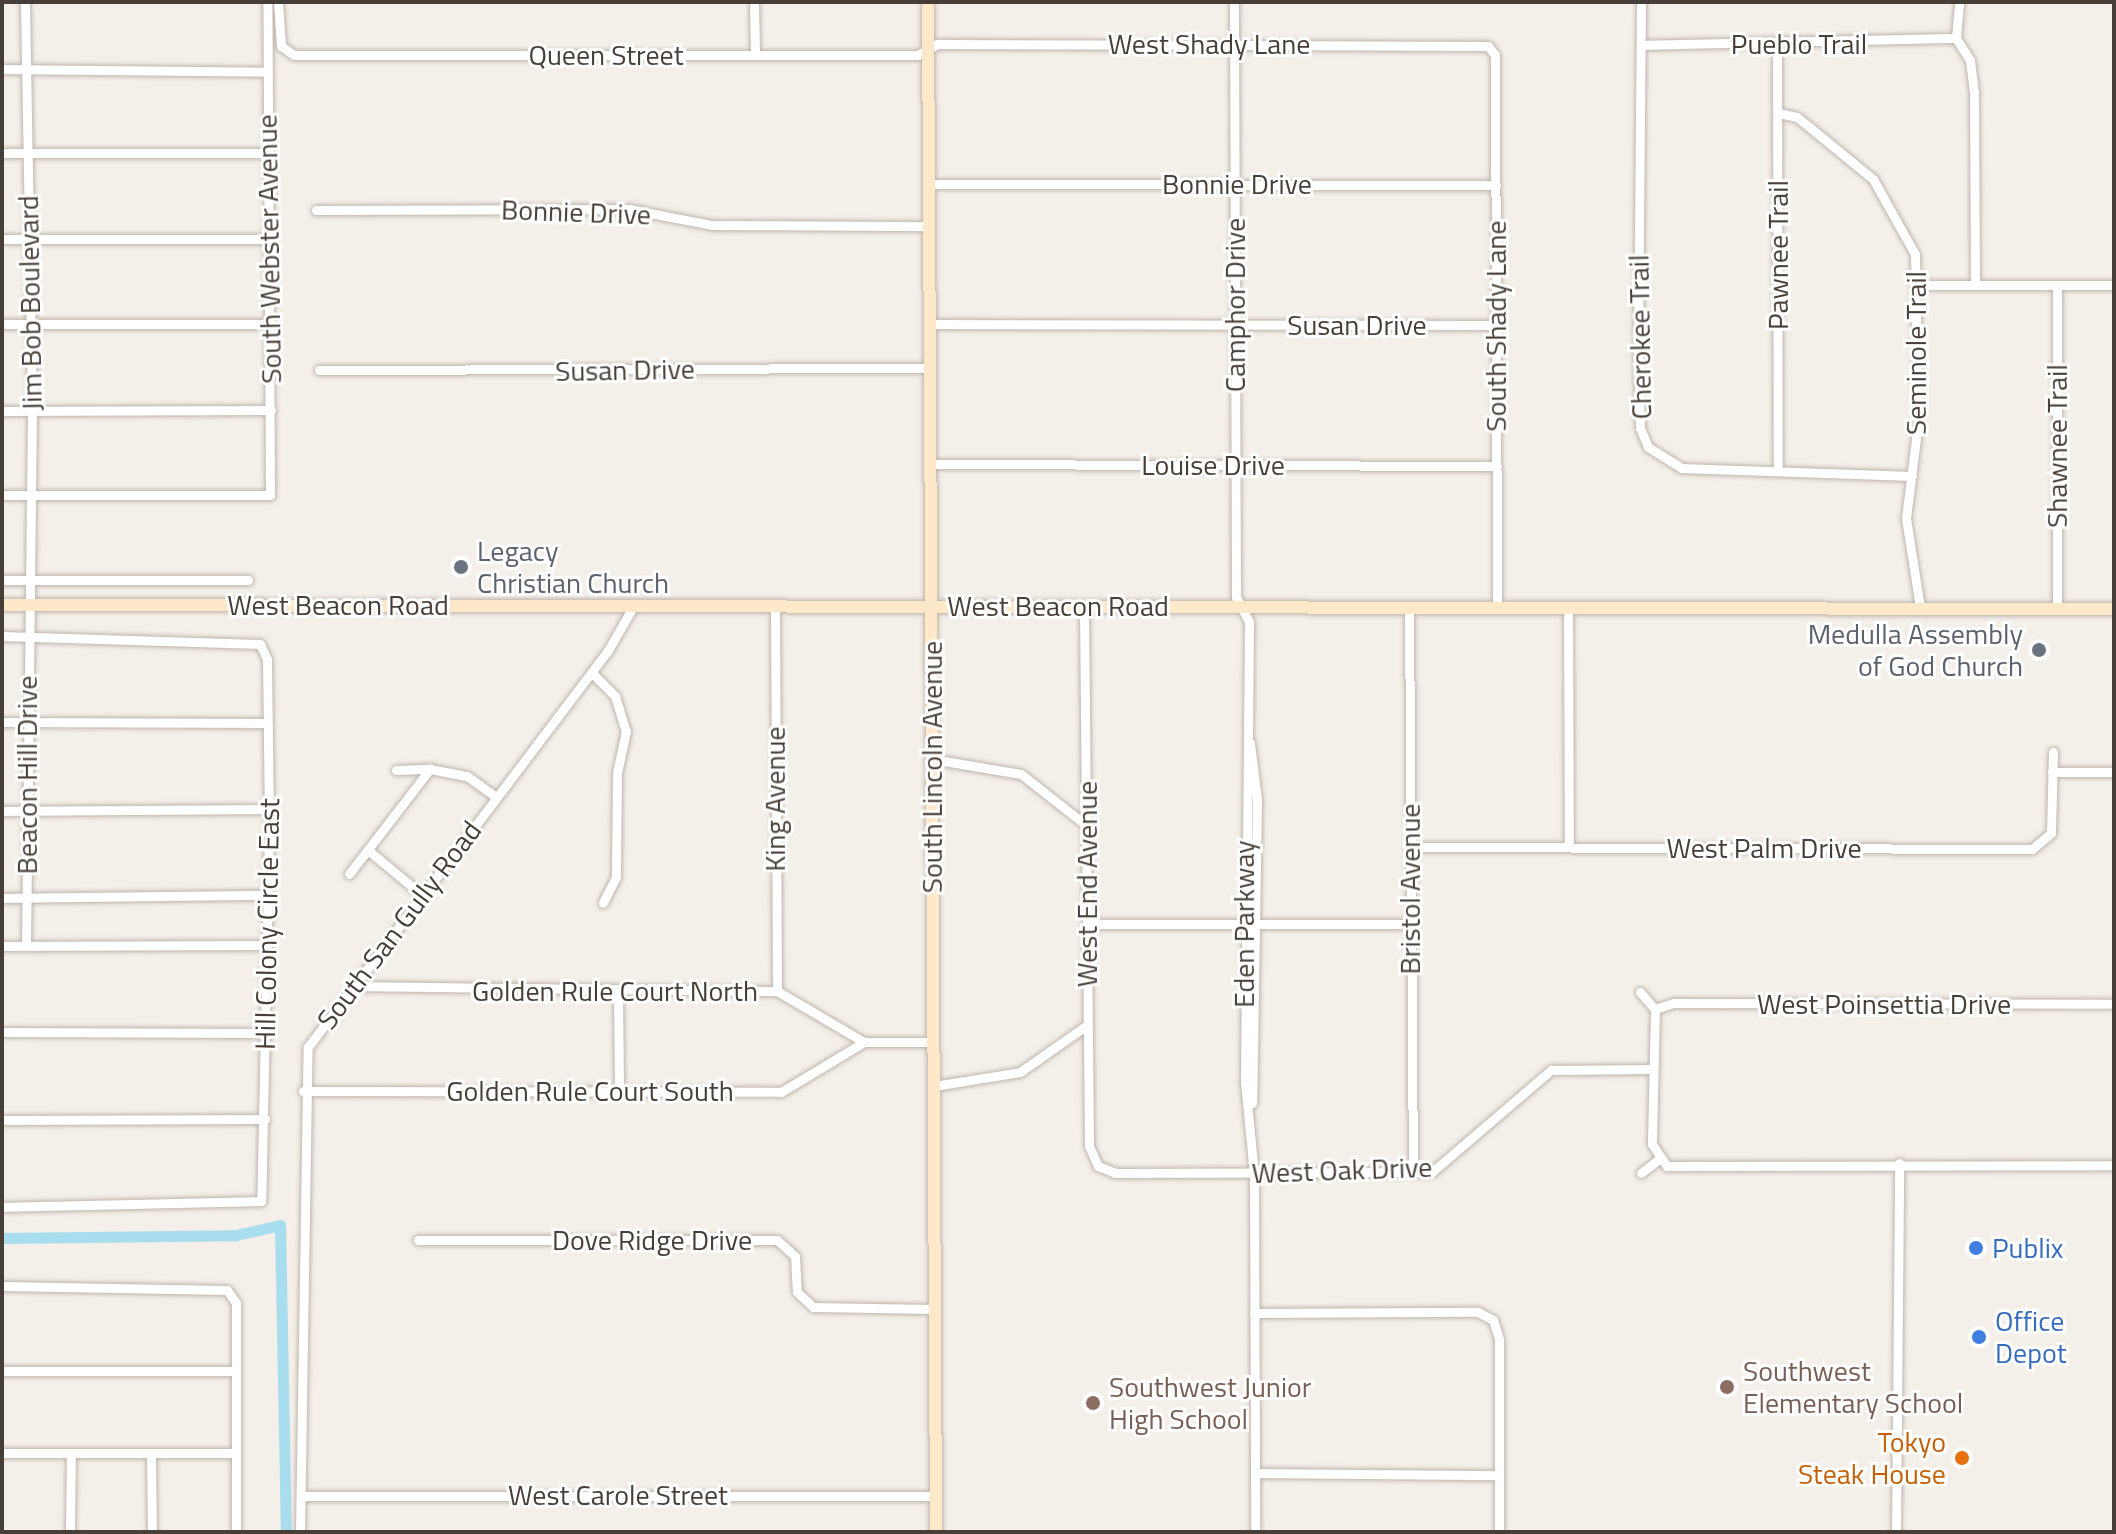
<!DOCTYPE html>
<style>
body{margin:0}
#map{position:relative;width:2116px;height:1534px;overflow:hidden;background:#f4efe9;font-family:"Titillium Web",sans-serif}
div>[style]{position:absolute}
.canal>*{height:11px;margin:-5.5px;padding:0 5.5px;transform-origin:5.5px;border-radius:5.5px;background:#a8ddee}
.roads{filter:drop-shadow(0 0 2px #bfb5ac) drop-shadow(0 0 2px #bfb5ac)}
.street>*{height:9px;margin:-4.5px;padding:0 4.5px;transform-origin:4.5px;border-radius:4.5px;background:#fff}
.secondary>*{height:12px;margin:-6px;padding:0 6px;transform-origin:6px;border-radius:6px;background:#fde8ca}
.dots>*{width:22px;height:22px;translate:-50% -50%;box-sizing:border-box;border:4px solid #fff;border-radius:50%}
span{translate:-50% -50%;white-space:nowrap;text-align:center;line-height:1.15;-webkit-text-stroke:6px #fff;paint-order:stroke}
.street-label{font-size:28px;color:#473e37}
.worship-label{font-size:28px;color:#5b616d}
.left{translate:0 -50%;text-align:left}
.right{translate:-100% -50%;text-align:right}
.shop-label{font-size:28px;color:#366cbe}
.education-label{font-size:28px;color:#785e54}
.food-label{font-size:28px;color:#c56008}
.frame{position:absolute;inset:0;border:4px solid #473e37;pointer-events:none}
</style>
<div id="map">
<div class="canal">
<div style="left:2px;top:1238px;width:234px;rotate:-0.7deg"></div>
<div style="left:236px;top:1235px;width:45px;rotate:-12.8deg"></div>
<div style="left:280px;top:1225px;width:307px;rotate:88.9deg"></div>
</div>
<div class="roads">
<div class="street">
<div style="left:25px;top:2px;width:409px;rotate:89deg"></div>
<div style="left:32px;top:411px;width:534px;rotate:90.64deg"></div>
<div style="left:278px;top:2px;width:44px;rotate:86.1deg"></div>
<div style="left:281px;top:46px;width:16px;rotate:35deg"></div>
<div style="left:294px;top:55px;width:624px"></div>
<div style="left:918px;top:55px;width:22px;rotate:-30deg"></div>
<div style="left:937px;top:44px;width:551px;rotate:0.21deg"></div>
<div style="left:1488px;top:46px;width:11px;rotate:52deg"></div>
<div style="left:1495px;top:55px;width:551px;rotate:89.79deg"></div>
<div style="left:754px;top:2px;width:52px;rotate:88.9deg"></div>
<div style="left:1234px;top:2px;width:595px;rotate:89.81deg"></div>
<div style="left:1236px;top:597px;width:27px;rotate:62deg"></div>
<div style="left:1249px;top:621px;width:461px;rotate:90.5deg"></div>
<div style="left:1245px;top:1082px;width:92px;rotate:84.4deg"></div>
<div style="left:1254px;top:1174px;width:358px;rotate:89.8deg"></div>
<div style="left:1641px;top:2px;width:351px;rotate:90.5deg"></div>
<div style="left:1638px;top:353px;width:75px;rotate:88.5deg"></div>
<div style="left:1640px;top:428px;width:21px;rotate:67deg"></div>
<div style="left:1648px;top:447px;width:39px;rotate:32deg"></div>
<div style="left:1681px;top:468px;width:231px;rotate:2deg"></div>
<div style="left:1956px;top:38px;width:26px;rotate:58deg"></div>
<div style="left:1970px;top:60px;width:32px;rotate:83deg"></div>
<div style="left:1974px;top:92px;width:193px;rotate:89.7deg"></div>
<div style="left:1956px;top:38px;width:36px;rotate:-85deg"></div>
<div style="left:1777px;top:44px;width:422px;rotate:89.9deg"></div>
<div style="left:1641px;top:45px;width:315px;rotate:-1.3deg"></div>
<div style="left:2px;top:69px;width:265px;rotate:0.6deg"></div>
<div style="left:1778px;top:113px;width:19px;rotate:12deg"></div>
<div style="left:1797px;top:117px;width:98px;rotate:39.2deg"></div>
<div style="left:1873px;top:179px;width:86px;rotate:60.8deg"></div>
<div style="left:1915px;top:254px;width:169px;rotate:89deg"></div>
<div style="left:1918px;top:423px;width:96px;rotate:97.2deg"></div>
<div style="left:1906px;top:518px;width:90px;rotate:81.1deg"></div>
<div style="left:2px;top:153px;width:267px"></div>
<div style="left:930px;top:184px;width:566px;rotate:0.1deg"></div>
<div style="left:316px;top:210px;width:313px;rotate:-0.2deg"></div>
<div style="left:629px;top:209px;width:85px;rotate:10.9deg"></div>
<div style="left:712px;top:225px;width:218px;rotate:0.3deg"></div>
<div style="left:2px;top:239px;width:268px"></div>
<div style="left:1918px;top:285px;width:196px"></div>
<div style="left:2057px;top:286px;width:321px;rotate:90deg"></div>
<div style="left:2px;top:324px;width:269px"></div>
<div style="left:930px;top:324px;width:566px;rotate:0.1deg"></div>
<div style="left:319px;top:370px;width:612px;rotate:-0.19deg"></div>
<div style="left:2px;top:411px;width:269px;rotate:-0.2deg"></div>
<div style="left:929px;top:464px;width:568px;rotate:0.2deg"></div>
<div style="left:2px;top:495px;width:268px"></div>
<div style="left:270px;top:495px;width:493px;rotate:-90.3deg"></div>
<div style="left:2px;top:580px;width:246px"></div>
<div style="left:1084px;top:606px;width:540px;rotate:89.47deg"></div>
<div style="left:1089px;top:1146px;width:22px;rotate:66deg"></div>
<div style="left:1098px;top:1166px;width:18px;rotate:22deg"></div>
<div style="left:1115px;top:1173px;width:317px;rotate:-0.2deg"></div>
<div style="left:1432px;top:1172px;width:157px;rotate:-40.6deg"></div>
<div style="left:1551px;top:1070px;width:101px;rotate:-0.6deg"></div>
<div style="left:1409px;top:606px;width:566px;rotate:89.6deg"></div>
<div style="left:1568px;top:606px;width:241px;rotate:89.8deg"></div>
<div style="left:775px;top:607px;width:384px;rotate:89.7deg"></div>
<div style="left:2px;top:636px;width:258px;rotate:1.8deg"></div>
<div style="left:260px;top:644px;width:17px;rotate:65deg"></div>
<div style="left:267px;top:659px;width:174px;rotate:89.3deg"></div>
<div style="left:269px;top:833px;width:368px;rotate:91.2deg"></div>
<div style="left:261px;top:1201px;width:259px;rotate:178.7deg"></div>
<div style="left:592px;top:673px;width:33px;rotate:45deg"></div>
<div style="left:615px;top:696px;width:37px;rotate:73deg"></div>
<div style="left:626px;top:731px;width:43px;rotate:102.1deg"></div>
<div style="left:617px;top:773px;width:104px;rotate:90.6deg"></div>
<div style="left:616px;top:877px;width:29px;rotate:117deg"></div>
<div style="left:2px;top:722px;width:265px;rotate:0.2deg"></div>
<div style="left:1250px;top:743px;width:57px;rotate:83deg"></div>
<div style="left:1257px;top:800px;width:303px;rotate:90.9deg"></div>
<div style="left:932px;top:759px;width:90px;rotate:9.6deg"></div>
<div style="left:1021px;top:774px;width:84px;rotate:38.2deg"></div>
<div style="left:396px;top:770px;width:34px;rotate:-2deg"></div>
<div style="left:2052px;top:772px;width:62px"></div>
<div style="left:2px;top:811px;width:266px;rotate:-0.4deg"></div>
<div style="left:1410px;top:847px;width:622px;rotate:0.18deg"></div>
<div style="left:2032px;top:849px;width:25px;rotate:-40deg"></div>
<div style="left:2051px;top:833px;width:81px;rotate:-88.6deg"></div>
<div style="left:369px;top:851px;width:67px;rotate:39.6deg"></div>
<div style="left:349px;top:874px;width:133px;rotate:-52.4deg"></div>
<div style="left:430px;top:769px;width:38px;rotate:11deg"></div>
<div style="left:467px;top:776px;width:36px;rotate:36deg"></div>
<div style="left:2px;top:898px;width:263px;rotate:-0.7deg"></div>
<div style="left:1087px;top:924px;width:323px"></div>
<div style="left:2px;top:946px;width:263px;rotate:-0.2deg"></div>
<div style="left:352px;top:986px;width:425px;rotate:0.7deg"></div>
<div style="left:777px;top:991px;width:101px;rotate:30.4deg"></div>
<div style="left:618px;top:991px;width:100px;rotate:89.4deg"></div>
<div style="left:1640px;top:992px;width:23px;rotate:49deg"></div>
<div style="left:1655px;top:1009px;width:135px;rotate:91.3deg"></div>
<div style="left:1652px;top:1144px;width:27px;rotate:56deg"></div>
<div style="left:1667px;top:1166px;width:447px;rotate:-0.1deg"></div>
<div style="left:1655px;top:1009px;width:20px;rotate:-18deg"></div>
<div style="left:1674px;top:1003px;width:440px;rotate:0.1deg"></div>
<div style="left:2px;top:1032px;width:262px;rotate:0.2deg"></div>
<div style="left:864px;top:1042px;width:70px"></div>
<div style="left:934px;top:1086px;width:87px;rotate:-9.2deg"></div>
<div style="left:1020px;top:1072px;width:82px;rotate:-35deg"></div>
<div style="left:303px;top:1091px;width:478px;rotate:0.1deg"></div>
<div style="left:781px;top:1092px;width:97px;rotate:-31.1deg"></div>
<div style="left:2px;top:1120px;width:263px;rotate:-0.2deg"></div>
<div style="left:1641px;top:1173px;width:23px;rotate:-38deg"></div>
<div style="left:418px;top:1240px;width:359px"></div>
<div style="left:777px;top:1240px;width:24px;rotate:42deg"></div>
<div style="left:795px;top:1256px;width:36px;rotate:87deg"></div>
<div style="left:797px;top:1292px;width:22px;rotate:43deg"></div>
<div style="left:813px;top:1307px;width:121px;rotate:0.9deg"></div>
<div style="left:2px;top:1286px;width:225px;rotate:1deg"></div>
<div style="left:227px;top:1290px;width:16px;rotate:55deg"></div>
<div style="left:236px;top:1303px;width:229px;rotate:90deg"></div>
<div style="left:1254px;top:1313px;width:224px;rotate:-0.3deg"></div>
<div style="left:1478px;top:1312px;width:17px;rotate:28deg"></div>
<div style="left:1493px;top:1320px;width:20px;rotate:72deg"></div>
<div style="left:1499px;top:1339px;width:193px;rotate:90deg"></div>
<div style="left:2px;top:1371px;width:234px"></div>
<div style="left:2px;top:1453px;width:234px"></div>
<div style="left:151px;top:1454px;width:78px;rotate:89.3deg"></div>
<div style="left:1255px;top:1473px;width:244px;rotate:0.5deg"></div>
<div style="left:301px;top:1496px;width:635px"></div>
<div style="left:70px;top:1532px;width:79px;rotate:-89.3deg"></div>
<div style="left:300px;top:1532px;width:485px;rotate:-89.1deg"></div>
<div style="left:308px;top:1047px;width:495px;rotate:-52.9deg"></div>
<div style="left:607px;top:652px;width:54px;rotate:-60.1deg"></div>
<div style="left:1896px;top:1532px;width:369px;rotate:-89.5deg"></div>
</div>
<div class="secondary">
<div style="left:928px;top:2px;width:1530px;rotate:89.7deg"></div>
<div style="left:2px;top:605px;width:2112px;rotate:0.11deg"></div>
</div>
</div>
<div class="dots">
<div style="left:461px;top:567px;background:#6b7280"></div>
<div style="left:2039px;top:650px;background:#6b7280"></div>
<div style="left:1976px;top:1248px;background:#3f7fe0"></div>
<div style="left:1979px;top:1337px;background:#3f7fe0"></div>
<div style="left:1727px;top:1387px;background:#8d6e63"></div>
<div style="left:1093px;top:1403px;background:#8d6e63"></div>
<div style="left:1962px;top:1458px;background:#e8710a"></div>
</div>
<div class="street-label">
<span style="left:1209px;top:44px">West Shady Lane</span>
<span style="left:1799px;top:44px">Pueblo Trail</span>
<span style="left:606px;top:55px">Queen Street</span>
<span style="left:1237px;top:184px">Bonnie Drive</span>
<span style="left:576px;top:212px;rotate:2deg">Bonnie Drive</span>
<span style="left:269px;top:249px;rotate:-91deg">South Webster Avenue</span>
<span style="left:1778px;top:255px;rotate:-90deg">Pawnee Trail</span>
<span style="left:30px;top:303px;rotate:-91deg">Jim Bob Boulevard</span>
<span style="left:1235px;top:305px;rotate:-90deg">Camphor Drive</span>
<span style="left:1357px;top:325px">Susan Drive</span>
<span style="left:1496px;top:326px;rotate:-90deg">South Shady Lane</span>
<span style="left:1640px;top:337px;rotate:-91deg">Cherokee Trail</span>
<span style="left:1916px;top:353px;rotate:-90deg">Seminole Trail</span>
<span style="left:625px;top:370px;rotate:-1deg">Susan Drive</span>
<span style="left:2057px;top:446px;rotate:-90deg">Shawnee Trail</span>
<span style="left:1213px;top:465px">Louise Drive</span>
<span style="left:338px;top:605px">West Beacon Road</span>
<span style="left:1058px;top:606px">West Beacon Road</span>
<span style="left:932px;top:767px;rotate:-90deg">South Lincoln Avenue</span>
<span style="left:27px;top:775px;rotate:-90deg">Beacon Hill Drive</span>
<span style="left:775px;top:799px;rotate:-90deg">King Avenue</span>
<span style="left:1764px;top:848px">West Palm Drive</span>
<span style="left:1087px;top:884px;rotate:-90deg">West End Avenue</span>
<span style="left:1410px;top:889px;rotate:-90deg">Bristol Avenue</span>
<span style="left:267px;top:924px;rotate:-89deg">Hill Colony Circle East</span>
<span style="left:1244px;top:924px;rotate:-90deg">Eden Parkway</span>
<span style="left:399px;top:925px;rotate:-53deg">South San Gully Road</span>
<span style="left:615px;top:991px">Golden Rule Court North</span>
<span style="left:1884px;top:1004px">West Poinsettia Drive</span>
<span style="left:590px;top:1091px">Golden Rule Court South</span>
<span style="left:1342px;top:1170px;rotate:-2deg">West Oak Drive</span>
<span style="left:652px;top:1240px">Dove Ridge Drive</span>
<span style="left:618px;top:1495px">West Carole Street</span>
</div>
<div class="worship-label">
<span class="left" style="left:477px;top:567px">Legacy<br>Christian Church</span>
<span class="right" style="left:2023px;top:650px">Medulla Assembly<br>of God Church</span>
</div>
<div class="shop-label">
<span class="left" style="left:1992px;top:1248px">Publix</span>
<span class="left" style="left:1995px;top:1337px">Office<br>Depot</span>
</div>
<div class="education-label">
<span class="left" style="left:1743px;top:1387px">Southwest<br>Elementary School</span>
<span class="left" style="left:1109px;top:1403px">Southwest Junior<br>High School</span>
</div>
<div class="food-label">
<span class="right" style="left:1946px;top:1458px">Tokyo<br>Steak House</span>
</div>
<div class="frame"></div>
</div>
